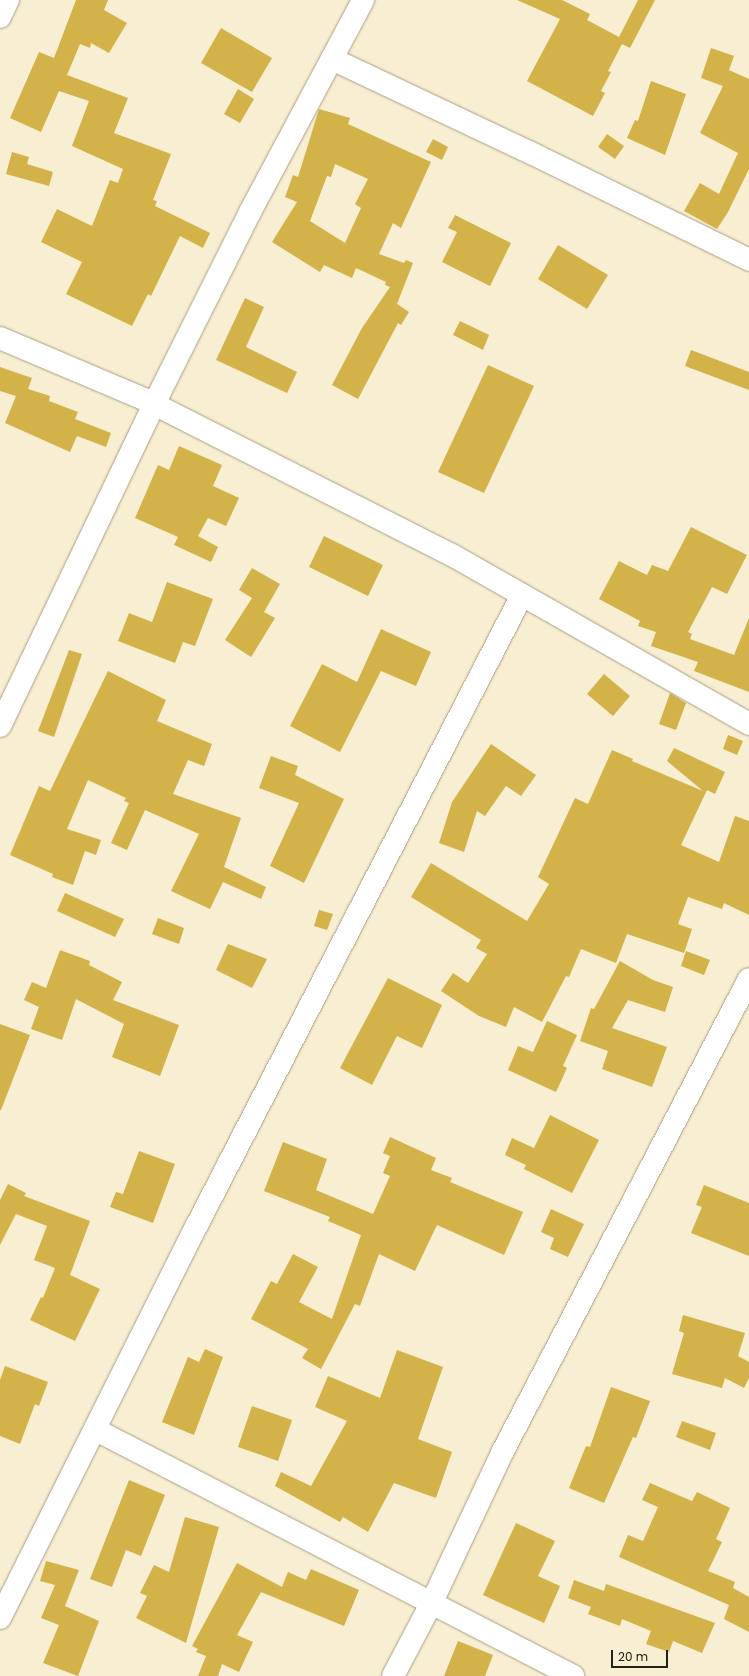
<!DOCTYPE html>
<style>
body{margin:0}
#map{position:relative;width:749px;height:1676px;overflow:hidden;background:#f8eed1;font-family:Poppins,sans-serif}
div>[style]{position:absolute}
.building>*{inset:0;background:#d2b249}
.roads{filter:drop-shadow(0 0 1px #a89f84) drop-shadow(0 0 1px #a89f84)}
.minor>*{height:22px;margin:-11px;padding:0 11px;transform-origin:11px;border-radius:11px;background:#fff}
span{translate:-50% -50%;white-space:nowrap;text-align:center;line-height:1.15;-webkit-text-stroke:3px #f8eed1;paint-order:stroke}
.scale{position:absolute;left:611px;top:1650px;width:57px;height:18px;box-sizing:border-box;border:2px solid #242116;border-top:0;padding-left:5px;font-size:12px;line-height:14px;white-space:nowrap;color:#242116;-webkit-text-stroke:3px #f8eed1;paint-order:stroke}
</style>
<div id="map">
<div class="building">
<div style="clip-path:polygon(76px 0,108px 0,104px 10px,127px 23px,109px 53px,91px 43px,90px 48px,80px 44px,67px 75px,128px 98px,114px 133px,171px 154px,153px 200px,157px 201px,155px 206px,210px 233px,203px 248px,180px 236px,151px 296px,148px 294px,132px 326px,66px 294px,82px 262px,41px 242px,57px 209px,92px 226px,110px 180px,118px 183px,123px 169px,72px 146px,89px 101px,59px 91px,41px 132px,10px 118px,39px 52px,54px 58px)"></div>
<div style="clip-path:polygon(517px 0,562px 0,590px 14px,587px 20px,619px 37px,638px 0,655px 0,630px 48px,622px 44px,608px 71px,611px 72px,601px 91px,605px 93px,593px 116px,527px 81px,560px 19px)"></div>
<div style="clip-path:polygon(221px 28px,272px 58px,252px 92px,201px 63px)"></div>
<div style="clip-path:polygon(711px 48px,734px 56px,729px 70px,749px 79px,749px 169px,728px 212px,717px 229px,684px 211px,700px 183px,719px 194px,738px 153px,700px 133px,723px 86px,701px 78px)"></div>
<div style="clip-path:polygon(651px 81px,686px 94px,665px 155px,627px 138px,635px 120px,638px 121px)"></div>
<div style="clip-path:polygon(238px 89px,254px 99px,240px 123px,224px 114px)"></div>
<div style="clip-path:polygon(evenodd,319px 109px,350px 118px,348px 124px,431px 162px,401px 228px,393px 223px,379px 254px,404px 263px,406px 260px,413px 263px,397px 304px,409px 312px,401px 325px,398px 323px,358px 399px,332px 385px,362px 328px,390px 287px,385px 285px,386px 282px,356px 268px,352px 278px,324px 265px,320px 272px,272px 242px,297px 202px,285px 197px,293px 175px,298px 177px,319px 109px,335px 164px,368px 179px,355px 204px,361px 208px,345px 243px,310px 221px,327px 176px,331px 177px,335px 164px)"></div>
<div style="clip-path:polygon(607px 134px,624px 146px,615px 159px,598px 147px)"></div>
<div style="clip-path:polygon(433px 139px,448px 147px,442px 160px,426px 152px)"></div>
<div style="clip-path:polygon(12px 152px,29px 157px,27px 164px,53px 172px,49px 186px,6px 174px)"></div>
<div style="clip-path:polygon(455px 215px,511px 243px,490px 286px,442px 262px,457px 232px,448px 228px)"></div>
<div style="clip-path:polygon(558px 245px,608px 275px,587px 309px,538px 279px)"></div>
<div style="clip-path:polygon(245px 298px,264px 307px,246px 347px,297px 372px,287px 393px,216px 360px)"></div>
<div style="clip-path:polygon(460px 321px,489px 335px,483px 350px,453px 335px)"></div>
<div style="clip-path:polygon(691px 350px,749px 372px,749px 390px,685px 366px)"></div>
<div style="clip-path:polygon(488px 365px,534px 386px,484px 493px,438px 472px)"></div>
<div style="clip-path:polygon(0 367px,32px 378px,28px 389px,50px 396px,49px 401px,78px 412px,75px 419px,111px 433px,106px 447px,77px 436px,70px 452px,5px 423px,16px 396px,0 391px)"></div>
<div style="clip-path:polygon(179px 446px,222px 465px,213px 486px,239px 498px,226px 526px,208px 518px,198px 536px,218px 547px,211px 562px,174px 545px,178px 537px,135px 518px,158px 465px,169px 470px)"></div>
<div style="clip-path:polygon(691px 527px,747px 555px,727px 594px,712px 587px,688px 632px,692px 634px,690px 639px,734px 655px,749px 618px,749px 692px,694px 671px,698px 662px,651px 646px,656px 632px,638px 626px,640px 621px,599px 599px,619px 561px,647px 575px,652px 565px,668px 571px)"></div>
<div style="clip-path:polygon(324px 536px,383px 565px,368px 596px,309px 567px)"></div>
<div style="clip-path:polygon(252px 568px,280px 584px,264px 612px,275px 618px,251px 657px,225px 640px,252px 598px,239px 590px)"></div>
<div style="clip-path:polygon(167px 582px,213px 599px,195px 646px,183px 642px,175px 663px,118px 641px,129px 613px,152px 622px)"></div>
<div style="clip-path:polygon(381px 629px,431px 652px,416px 686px,381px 671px,340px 752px,290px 726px,322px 664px,357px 682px)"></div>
<div style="clip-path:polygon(69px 650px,82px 654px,54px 737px,38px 731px)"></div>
<div style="clip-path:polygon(108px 671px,166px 700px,157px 721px,212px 744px,204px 766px,188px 760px,173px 794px,241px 818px,224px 867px,266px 887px,261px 899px,223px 882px,210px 909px,171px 891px,199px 834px,145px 810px,127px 850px,111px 843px,129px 803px,124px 801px,126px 798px,88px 780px,67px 829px,101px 840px,96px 855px,85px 851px,73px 885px,52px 877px,53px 874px,10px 855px,39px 786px,50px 791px)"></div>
<div style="clip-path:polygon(604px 674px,630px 696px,613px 716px,587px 694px)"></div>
<div style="clip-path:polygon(670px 693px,686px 703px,676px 730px,659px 724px)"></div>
<div style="clip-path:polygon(728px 735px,743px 741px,737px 755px,723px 749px)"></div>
<div style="clip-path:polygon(491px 744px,536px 775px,521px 796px,506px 786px,485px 816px,477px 811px,464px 852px,439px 843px,452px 802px)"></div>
<div style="clip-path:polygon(674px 748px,725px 772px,715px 794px,707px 790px,681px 845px,719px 862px,735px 816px,749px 821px,749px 915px,724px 903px,722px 909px,688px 897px,678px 924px,692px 929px,684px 953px,627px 934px,616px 963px,581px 949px,569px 977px,566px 976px,542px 1022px,514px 1007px,506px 1027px,479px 1016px,441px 991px,453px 973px,468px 983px,487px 954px,476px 948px,481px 940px,411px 897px,431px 863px,527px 921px,549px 884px,538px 877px,575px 798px,588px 804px,612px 750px,633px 759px,632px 761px,703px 791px,667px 761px)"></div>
<div style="clip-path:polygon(271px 756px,298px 766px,295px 775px,344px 799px,304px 883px,270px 866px,299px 803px,259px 788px)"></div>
<div style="clip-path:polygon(65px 893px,124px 919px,115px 937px,57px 911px)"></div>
<div style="clip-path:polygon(319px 910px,333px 914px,327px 930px,314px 926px)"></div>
<div style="clip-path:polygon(158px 918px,184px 928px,179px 944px,152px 934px)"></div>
<div style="clip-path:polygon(228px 944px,267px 959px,252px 988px,216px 970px)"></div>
<div style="clip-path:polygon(60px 950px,90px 961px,89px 965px,122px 982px,113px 1000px,179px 1025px,160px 1076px,112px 1057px,124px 1024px,76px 999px,62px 1040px,31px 1029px,39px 1007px,24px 1000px,32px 982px,46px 988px)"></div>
<div style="clip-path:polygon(686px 951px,710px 960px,704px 975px,681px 966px)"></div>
<div style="clip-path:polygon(620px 961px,653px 980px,673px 987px,665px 1012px,628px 1000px,612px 1028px,667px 1047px,652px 1087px,602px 1069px,608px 1051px,580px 1041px,591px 1008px,594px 1009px)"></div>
<div style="clip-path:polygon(388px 978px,442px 1005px,422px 1048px,397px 1036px,372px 1085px,340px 1068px)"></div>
<div style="clip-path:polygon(547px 1021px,577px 1035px,563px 1066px,567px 1068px,556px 1092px,508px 1070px,518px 1046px,533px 1052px)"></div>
<div style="clip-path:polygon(0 1024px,30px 1035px,1px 1110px,0 1110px)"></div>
<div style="clip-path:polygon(550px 1115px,599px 1140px,572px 1193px,524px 1169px,526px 1165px,505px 1155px,512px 1138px,534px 1148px)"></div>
<div style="clip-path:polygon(390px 1137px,436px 1158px,431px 1170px,452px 1178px,450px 1182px,523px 1212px,504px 1255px,437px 1225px,415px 1271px,379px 1254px,360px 1306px,355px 1304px,321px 1369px,302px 1358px,308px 1349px,251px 1319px,271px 1281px,277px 1284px,293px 1254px,318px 1267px,299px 1302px,332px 1319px,361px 1235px,328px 1221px,330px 1217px,264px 1191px,283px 1142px,327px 1159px,316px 1190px,373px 1214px,390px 1176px,383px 1173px,390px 1156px,383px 1153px)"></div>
<div style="clip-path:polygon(139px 1151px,175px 1164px,153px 1223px,110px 1207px,116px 1192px,123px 1194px)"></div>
<div style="clip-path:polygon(8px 1184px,26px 1193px,24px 1196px,90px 1221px,70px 1275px,100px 1289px,75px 1341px,30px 1320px,41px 1297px,43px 1298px,55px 1268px,34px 1260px,47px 1226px,16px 1214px,0 1245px,0 1200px)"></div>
<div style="clip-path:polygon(704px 1185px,749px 1203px,749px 1256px,691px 1233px,702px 1207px,696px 1205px)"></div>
<div style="clip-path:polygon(551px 1209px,584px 1224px,568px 1257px,550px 1249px,554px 1238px,541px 1232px)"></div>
<div style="clip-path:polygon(683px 1315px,745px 1333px,738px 1356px,749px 1362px,749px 1378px,744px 1388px,725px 1378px,722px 1388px,672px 1374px,684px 1333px,679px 1331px)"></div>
<div style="clip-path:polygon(205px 1349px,223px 1357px,194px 1435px,162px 1422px,188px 1357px,199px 1362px)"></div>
<div style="clip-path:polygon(397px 1350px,443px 1367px,418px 1439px,452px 1452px,436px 1498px,394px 1483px,368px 1532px,343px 1517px,340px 1522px,275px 1486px,281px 1472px,311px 1486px,347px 1421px,315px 1407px,328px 1376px,380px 1398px)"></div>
<div style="clip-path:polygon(5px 1366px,48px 1382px,39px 1406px,35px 1404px,20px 1444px,0 1436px,0 1380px)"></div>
<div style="clip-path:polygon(611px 1387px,650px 1401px,636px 1438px,633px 1437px,604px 1503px,569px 1488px,586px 1446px,590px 1447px)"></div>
<div style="clip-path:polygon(252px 1406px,292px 1420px,278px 1461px,238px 1447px)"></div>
<div style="clip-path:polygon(682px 1421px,716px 1433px,710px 1450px,676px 1437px)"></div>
<div style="clip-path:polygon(129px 1480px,165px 1495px,141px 1556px,126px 1550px,112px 1587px,90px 1579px)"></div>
<div style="clip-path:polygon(650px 1483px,692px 1501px,697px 1492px,730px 1508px,716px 1539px,722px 1542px,708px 1571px,735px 1582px,733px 1588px,749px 1597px,749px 1632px,724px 1619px,729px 1605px,619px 1557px,628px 1535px,643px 1541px,658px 1507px,642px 1500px)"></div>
<div style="clip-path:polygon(185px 1517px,219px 1527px,186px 1643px,136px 1618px,147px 1596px,140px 1593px,154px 1565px,169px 1572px)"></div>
<div style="clip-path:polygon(516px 1523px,555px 1541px,538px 1576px,560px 1586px,544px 1623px,483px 1595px)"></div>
<div style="clip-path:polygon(46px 1561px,79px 1570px,65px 1606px,99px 1621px,78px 1676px,43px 1663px,59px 1625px,41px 1618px,55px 1585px,40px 1581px)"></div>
<div style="clip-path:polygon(237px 1563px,282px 1587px,288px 1572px,306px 1580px,311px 1569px,359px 1590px,344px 1626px,261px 1592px,237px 1635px,253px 1642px,239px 1672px,222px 1664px,218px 1676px,198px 1676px,206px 1656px,196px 1652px,198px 1649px,192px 1646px)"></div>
<div style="clip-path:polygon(574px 1580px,604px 1591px,606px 1584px,715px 1623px,702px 1653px,673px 1641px,669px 1652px,646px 1644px,651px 1631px,622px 1619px,620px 1626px,588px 1614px,591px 1607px,568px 1598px)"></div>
<div style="clip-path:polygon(458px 1641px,493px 1655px,485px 1676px,444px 1676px)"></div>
</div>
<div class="roads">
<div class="minor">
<div style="left:0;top:17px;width:19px;rotate:-65deg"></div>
<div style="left:332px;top:59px;width:220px;rotate:25.3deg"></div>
<div style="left:531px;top:153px;width:243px;rotate:26.1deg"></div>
<div style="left:0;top:338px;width:159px;rotate:23deg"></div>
<div style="left:146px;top:400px;width:343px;rotate:26.9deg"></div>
<div style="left:452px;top:555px;width:342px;rotate:29.6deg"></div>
<div style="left:0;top:726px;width:357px;rotate:-64.4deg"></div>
<div style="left:154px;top:404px;width:215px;rotate:-63.4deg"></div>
<div style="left:250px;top:212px;width:240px;rotate:-61.9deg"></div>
<div style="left:96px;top:1430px;width:537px;rotate:27.28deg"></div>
<div style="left:0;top:1618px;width:440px;rotate:-63.4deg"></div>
<div style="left:197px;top:1225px;width:709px;rotate:-62.71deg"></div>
<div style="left:393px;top:1676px;width:81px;rotate:-62.2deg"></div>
<div style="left:431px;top:1604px;width:169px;rotate:-64.8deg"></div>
<div style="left:503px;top:1451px;width:532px;rotate:-62.47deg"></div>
</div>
</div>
<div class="scale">20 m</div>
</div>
